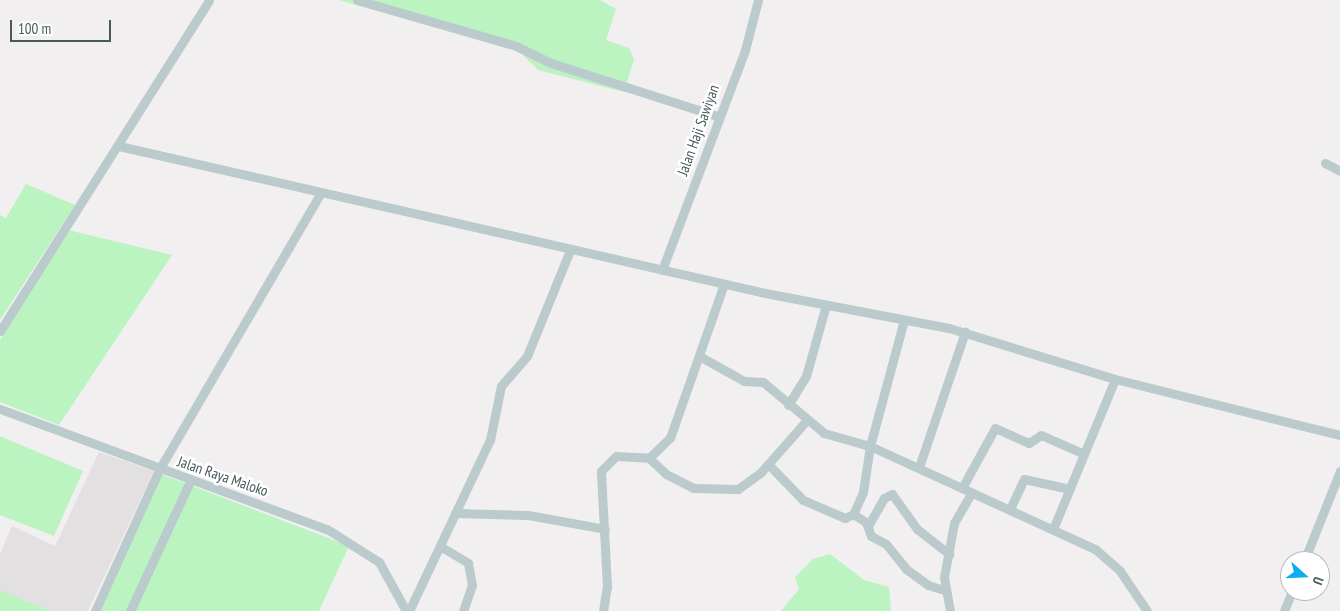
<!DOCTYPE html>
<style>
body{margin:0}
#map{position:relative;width:1340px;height:611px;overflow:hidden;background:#f2eff0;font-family:"PT Sans Narrow",sans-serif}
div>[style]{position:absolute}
.education>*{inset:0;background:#e3e0e2}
.green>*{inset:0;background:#bbf3c1}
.minor>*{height:9px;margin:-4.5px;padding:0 4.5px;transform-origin:4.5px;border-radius:4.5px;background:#bacacd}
span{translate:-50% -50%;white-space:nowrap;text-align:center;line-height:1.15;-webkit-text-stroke:5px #fff;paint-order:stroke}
.street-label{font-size:15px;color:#465a5e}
.north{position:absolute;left:1280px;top:551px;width:50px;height:50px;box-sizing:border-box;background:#fff;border:1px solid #b5bdbf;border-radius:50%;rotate:110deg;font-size:14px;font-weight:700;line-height:20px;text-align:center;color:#465a5e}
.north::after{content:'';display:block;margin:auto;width:18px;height:22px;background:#0baff0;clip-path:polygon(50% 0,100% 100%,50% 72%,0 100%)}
.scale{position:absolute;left:10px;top:20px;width:101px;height:22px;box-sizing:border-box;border:2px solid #465a5e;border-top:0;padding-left:6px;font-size:15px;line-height:18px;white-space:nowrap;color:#465a5e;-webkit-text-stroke:4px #fff;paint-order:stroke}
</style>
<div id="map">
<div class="education">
<div style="clip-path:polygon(99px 452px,154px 471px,88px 611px,51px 611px,0 590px,0 554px,12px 526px,55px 546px)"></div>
</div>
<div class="green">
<div style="clip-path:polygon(339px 0,600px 0,616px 9px,606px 40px,629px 48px,634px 59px,624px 92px,538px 70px,519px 51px)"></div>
<div style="clip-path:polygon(26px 184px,75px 205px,0 320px,0 215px,6px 218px)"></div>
<div style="clip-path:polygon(68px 230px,172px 255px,59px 425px,0 402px,0 340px)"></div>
<div style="clip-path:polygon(0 436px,83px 471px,54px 536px,0 515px)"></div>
<div style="clip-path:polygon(161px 474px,349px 546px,319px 611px,97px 611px)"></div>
<div style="clip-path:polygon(830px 554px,864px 580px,889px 587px,891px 611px,781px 611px,799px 589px,795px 577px,813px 559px)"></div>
<div style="clip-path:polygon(0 590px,51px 611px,0 611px)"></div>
</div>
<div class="minor">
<div style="left:357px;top:0;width:166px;rotate:16.1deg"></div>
<div style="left:516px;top:46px;width:39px;rotate:26deg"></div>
<div style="left:551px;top:63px;width:174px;rotate:17.7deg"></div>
<div style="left:119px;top:146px;width:663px;rotate:12.82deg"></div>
<div style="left:765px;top:293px;width:187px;rotate:10.8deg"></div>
<div style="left:949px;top:328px;width:174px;rotate:17.1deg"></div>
<div style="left:1115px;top:379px;width:232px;rotate:14deg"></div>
<div style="left:1325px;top:163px;width:17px;rotate:28deg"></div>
<div style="left:662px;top:270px;width:235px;rotate:-69.3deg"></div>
<div style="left:745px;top:50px;width:52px;rotate:-75.4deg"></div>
<div style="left:904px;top:320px;width:131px;rotate:105.1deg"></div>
<div style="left:870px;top:446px;width:247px;rotate:24.6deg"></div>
<div style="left:1095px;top:549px;width:33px;rotate:41deg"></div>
<div style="left:1120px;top:571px;width:48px;rotate:56deg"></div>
<div style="left:0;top:331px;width:391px;rotate:-57.7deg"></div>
<div style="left:701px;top:357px;width:49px;rotate:29.2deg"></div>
<div style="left:744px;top:381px;width:19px;rotate:3deg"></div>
<div style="left:763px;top:382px;width:80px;rotate:39.9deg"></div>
<div style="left:824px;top:433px;width:48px;rotate:15.8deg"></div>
<div style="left:870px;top:446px;width:47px;rotate:98.7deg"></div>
<div style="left:863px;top:492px;width:24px;rotate:114deg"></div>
<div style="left:853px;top:514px;width:9px;rotate:153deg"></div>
<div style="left:845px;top:518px;width:46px;rotate:-156.8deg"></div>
<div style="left:803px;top:500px;width:50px;rotate:-134.2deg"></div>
<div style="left:788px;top:405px;width:34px;rotate:-58deg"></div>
<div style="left:806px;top:376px;width:74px;rotate:-74.3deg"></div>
<div style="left:0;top:409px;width:348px;rotate:20.2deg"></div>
<div style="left:327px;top:529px;width:62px;rotate:32.4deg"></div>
<div style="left:379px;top:562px;width:56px;rotate:61.1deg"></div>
<div style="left:649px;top:458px;width:23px;rotate:43deg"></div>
<div style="left:666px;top:474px;width:30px;rotate:27deg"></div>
<div style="left:693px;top:488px;width:45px;rotate:1.3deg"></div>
<div style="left:738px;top:489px;width:29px;rotate:-36deg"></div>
<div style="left:761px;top:472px;width:69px;rotate:-48.5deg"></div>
<div style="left:919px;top:467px;width:143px;rotate:-71.2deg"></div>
<div style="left:962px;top:488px;width:68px;rotate:-61.2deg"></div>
<div style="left:995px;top:428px;width:37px;rotate:24deg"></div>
<div style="left:1029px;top:443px;width:14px;rotate:-34deg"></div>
<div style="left:1041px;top:435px;width:47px;rotate:23.8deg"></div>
<div style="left:1010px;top:509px;width:33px;rotate:-65deg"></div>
<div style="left:1024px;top:479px;width:47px;rotate:12.3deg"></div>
<div style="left:455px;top:513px;width:73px;rotate:1.6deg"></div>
<div style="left:528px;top:515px;width:78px;rotate:10.3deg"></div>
<div style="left:853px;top:514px;width:19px;rotate:32deg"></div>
<div style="left:869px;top:524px;width:30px;rotate:-60deg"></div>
<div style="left:884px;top:498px;width:9px;rotate:-27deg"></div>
<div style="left:892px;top:494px;width:43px;rotate:54.5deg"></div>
<div style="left:917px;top:529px;width:41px;rotate:38deg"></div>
<div style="left:867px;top:525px;width:12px;rotate:70deg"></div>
<div style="left:871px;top:536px;width:17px;rotate:28deg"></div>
<div style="left:886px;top:544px;width:32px;rotate:51deg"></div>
<div style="left:906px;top:569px;width:27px;rotate:36deg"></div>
<div style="left:928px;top:585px;width:17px;rotate:17deg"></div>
<div style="left:1053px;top:529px;width:162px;rotate:-67.5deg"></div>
<div style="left:440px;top:546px;width:33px;rotate:31deg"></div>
<div style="left:468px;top:563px;width:22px;rotate:80deg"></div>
<div style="left:472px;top:585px;width:28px;rotate:109deg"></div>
<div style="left:1304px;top:561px;width:97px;rotate:-68.2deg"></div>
<div style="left:95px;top:611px;width:157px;rotate:-65.6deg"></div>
<div style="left:160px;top:468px;width:317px;rotate:-59.7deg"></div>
<div style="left:130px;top:611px;width:145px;rotate:-65.2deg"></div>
<div style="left:409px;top:611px;width:189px;rotate:-64.7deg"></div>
<div style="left:490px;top:440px;width:55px;rotate:-78.5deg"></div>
<div style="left:501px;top:386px;width:40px;rotate:-49deg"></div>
<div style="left:527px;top:356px;width:114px;rotate:-67.9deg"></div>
<div style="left:603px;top:611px;width:24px;rotate:-81deg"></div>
<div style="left:607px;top:587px;width:116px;rotate:-93deg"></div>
<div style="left:601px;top:471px;width:21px;rotate:-45deg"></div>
<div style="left:616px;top:456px;width:33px;rotate:3deg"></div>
<div style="left:649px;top:458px;width:29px;rotate:-44deg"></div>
<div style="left:670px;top:438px;width:163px;rotate:-70.7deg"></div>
<div style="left:950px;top:611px;width:35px;rotate:-100deg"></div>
<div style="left:944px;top:577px;width:55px;rotate:-79.5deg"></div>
<div style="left:954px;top:523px;width:34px;rotate:-60deg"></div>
<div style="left:1284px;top:611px;width:22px;rotate:-68deg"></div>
</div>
<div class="street-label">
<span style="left:698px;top:130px;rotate:-70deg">Jalan Haji Sawiyan</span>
<span style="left:223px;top:476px;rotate:19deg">Jalan Raya Maloko</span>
</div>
<div class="north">U</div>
<div class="scale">100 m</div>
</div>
